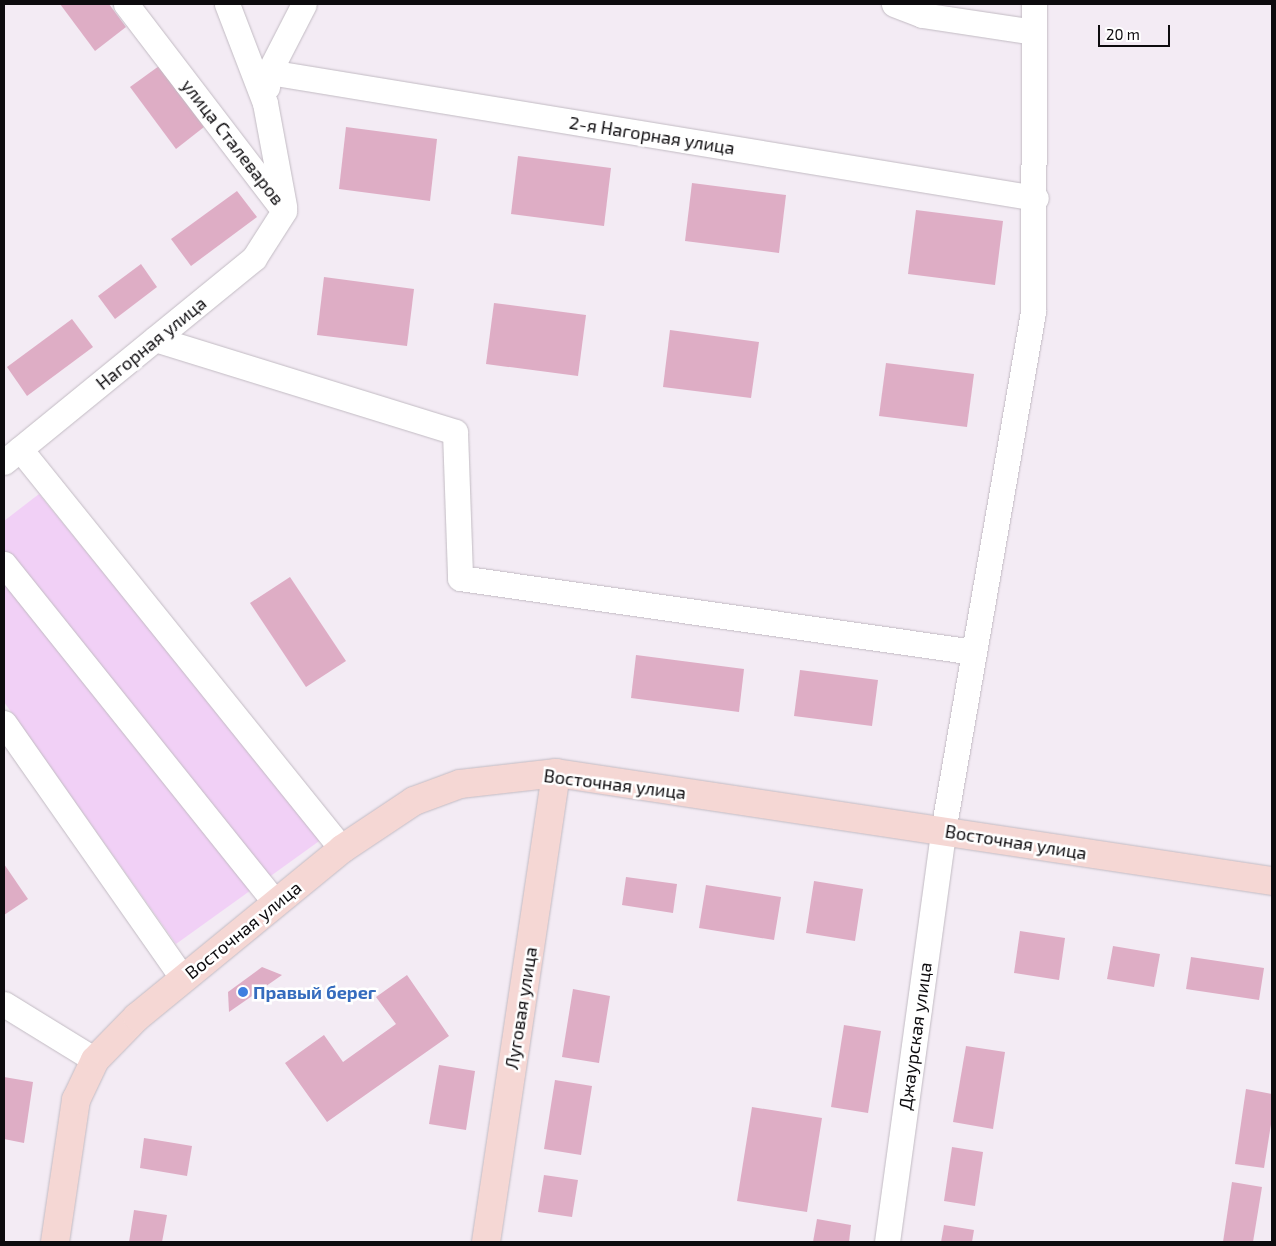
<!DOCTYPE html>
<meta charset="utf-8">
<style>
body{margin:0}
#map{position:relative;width:1276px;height:1246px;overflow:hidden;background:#f3ebf4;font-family:"Exo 2",sans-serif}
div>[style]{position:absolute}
.green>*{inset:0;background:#f1d0f6}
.building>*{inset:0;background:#deadc5}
.roads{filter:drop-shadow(0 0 1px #c2bbc3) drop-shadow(0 0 1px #c2bbc3)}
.minor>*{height:25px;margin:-12.5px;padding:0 12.5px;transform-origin:12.5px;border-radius:12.5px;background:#fff}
.major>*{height:28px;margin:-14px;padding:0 14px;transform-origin:14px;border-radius:14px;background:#f5d7d4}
.dots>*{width:14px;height:14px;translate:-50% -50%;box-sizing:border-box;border:2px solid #fff;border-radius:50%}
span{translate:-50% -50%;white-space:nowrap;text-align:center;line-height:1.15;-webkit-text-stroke:5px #fff;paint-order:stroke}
.street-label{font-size:18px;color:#0d0b0e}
.shop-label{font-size:18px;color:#366cbe;font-weight:700}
.left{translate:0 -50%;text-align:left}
.frame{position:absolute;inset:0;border:5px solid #0d0b0e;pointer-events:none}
.scale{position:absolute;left:1098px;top:25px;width:72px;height:22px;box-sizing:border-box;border:2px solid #0d0b0e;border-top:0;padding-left:6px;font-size:15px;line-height:18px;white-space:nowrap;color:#0d0b0e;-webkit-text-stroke:4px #fff;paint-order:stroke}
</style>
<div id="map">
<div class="green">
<div style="clip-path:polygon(39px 494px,322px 839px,176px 944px,4px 702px,4px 521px)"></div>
</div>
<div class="building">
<div style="clip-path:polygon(60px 4px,109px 4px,126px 27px,95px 51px)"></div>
<div style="clip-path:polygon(159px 66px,204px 127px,176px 149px,130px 87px)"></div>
<div style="clip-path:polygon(346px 127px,437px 139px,430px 201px,339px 189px)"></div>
<div style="clip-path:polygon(518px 156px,611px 168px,604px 226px,511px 214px)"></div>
<div style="clip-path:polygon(692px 183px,786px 195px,779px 253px,685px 241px)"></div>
<div style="clip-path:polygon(237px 191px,257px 217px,191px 266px,171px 239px)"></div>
<div style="clip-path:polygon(916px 210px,1003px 221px,995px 285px,908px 274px)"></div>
<div style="clip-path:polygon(141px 264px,157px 287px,115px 319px,98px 296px)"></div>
<div style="clip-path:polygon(324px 277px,414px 289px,407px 346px,317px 335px)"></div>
<div style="clip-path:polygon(494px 303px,586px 315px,578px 376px,486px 364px)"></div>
<div style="clip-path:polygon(72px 319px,93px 347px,27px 396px,7px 367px)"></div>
<div style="clip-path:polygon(670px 330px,759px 342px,751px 398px,663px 387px)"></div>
<div style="clip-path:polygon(886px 363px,974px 374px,967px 427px,879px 416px)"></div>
<div style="clip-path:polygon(290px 577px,346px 661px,306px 687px,250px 603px)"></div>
<div style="clip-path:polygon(636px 655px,744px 669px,739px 712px,631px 698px)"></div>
<div style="clip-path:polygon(800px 670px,878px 680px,872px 726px,794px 716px)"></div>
<div style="clip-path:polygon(4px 864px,28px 899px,4px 915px)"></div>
<div style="clip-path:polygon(626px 877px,677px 884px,673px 913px,622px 905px)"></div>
<div style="clip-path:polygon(814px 881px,863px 889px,855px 941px,806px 933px)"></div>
<div style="clip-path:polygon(706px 885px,781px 897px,774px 940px,699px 928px)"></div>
<div style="clip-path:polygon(1020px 931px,1065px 938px,1059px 980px,1014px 973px)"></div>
<div style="clip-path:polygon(1113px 946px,1160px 954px,1154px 987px,1107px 979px)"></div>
<div style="clip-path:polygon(1191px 957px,1264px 968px,1259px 1000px,1186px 989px)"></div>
<div style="clip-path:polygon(262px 967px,282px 975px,229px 1012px,228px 992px)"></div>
<div style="clip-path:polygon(407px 975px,449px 1036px,327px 1122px,285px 1063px,324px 1035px,343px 1062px,396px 1024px,376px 997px)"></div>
<div style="clip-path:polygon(573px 989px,610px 996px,599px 1063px,562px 1057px)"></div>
<div style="clip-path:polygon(844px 1025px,881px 1031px,868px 1113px,831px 1107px)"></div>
<div style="clip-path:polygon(966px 1046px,1005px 1052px,993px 1129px,953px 1122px)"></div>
<div style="clip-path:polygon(439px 1065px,475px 1071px,466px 1130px,429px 1124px)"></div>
<div style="clip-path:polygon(4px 1077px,33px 1082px,24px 1143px,4px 1139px)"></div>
<div style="clip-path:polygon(555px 1080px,592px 1086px,581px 1155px,544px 1149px)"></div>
<div style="clip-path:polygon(1246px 1089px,1272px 1094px,1272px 1118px,1264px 1168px,1235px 1164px)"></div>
<div style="clip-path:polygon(752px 1107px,822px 1118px,807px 1212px,737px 1201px)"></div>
<div style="clip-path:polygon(144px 1138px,192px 1146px,187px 1176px,140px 1168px)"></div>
<div style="clip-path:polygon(952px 1147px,983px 1152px,975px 1206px,944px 1201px)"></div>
<div style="clip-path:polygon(544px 1175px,578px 1180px,572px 1217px,538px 1212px)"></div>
<div style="clip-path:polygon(1232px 1182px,1262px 1187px,1253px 1242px,1223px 1242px)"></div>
<div style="clip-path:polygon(134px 1210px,167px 1215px,162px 1242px,129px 1242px)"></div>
<div style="clip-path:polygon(817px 1219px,851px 1225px,849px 1242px,813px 1242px)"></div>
<div style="clip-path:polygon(944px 1225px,974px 1230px,972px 1242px,941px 1242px)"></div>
</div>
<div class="roads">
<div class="minor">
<div style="left:126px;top:4px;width:260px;rotate:52.6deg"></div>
<div style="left:227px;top:4px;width:106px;rotate:69deg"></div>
<div style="left:265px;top:103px;width:105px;rotate:79.5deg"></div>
<div style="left:894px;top:4px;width:30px;rotate:21deg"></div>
<div style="left:922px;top:15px;width:113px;rotate:8.6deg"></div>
<div style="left:269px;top:72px;width:777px;rotate:9.33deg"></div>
<div style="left:267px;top:87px;width:15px;rotate:-82deg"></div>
<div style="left:269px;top:72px;width:76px;rotate:-62.8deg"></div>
<div style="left:155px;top:339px;width:314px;rotate:17.2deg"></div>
<div style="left:455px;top:432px;width:146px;rotate:88deg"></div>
<div style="left:460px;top:578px;width:519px;rotate:8.19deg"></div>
<div style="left:20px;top:449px;width:514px;rotate:51.17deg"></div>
<div style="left:4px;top:462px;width:323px;rotate:-39.2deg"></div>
<div style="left:254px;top:258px;width:56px;rotate:-57.4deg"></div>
<div style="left:4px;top:564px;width:433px;rotate:51.3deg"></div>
<div style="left:4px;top:723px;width:312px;rotate:55deg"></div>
<div style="left:4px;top:1004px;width:107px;rotate:31.6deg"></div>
<div style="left:887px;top:1242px;width:415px;rotate:-82.2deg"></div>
<div style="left:943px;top:831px;width:527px;rotate:-80.16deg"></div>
<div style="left:1033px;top:312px;width:308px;rotate:-89.8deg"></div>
</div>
<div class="major">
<div style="left:55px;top:1242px;width:144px;rotate:-81.6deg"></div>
<div style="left:76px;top:1100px;width:44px;rotate:-64.6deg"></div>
<div style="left:95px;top:1060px;width:60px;rotate:-45.7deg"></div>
<div style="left:137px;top:1017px;width:265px;rotate:-39.3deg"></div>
<div style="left:342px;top:849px;width:87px;rotate:-33.7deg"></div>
<div style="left:414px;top:801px;width:49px;rotate:-20.3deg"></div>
<div style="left:460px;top:784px;width:97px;rotate:-6.5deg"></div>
<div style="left:556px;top:773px;width:724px;rotate:8.58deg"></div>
<div style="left:486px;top:1242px;width:474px;rotate:-81.5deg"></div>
</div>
</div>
<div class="dots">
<div style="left:243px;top:992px;background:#3f7fe0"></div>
</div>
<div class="street-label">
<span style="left:652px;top:135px;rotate:9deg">2-я Нагорная улица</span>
<span style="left:233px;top:142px;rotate:52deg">улица Сталеваров</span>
<span style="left:151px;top:343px;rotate:-39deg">Нагорная улица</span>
<span style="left:615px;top:784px;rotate:7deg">Восточная улица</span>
<span style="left:1016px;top:842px;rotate:9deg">Восточная улица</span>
<span style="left:243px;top:930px;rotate:-39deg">Восточная улица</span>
<span style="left:521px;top:1008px;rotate:-81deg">Луговая улица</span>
<span style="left:915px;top:1036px;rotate:-82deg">Джаурская улица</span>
</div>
<div class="shop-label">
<span class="left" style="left:253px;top:992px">Правый берег</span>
</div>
<div class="frame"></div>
<div class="scale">20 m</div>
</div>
